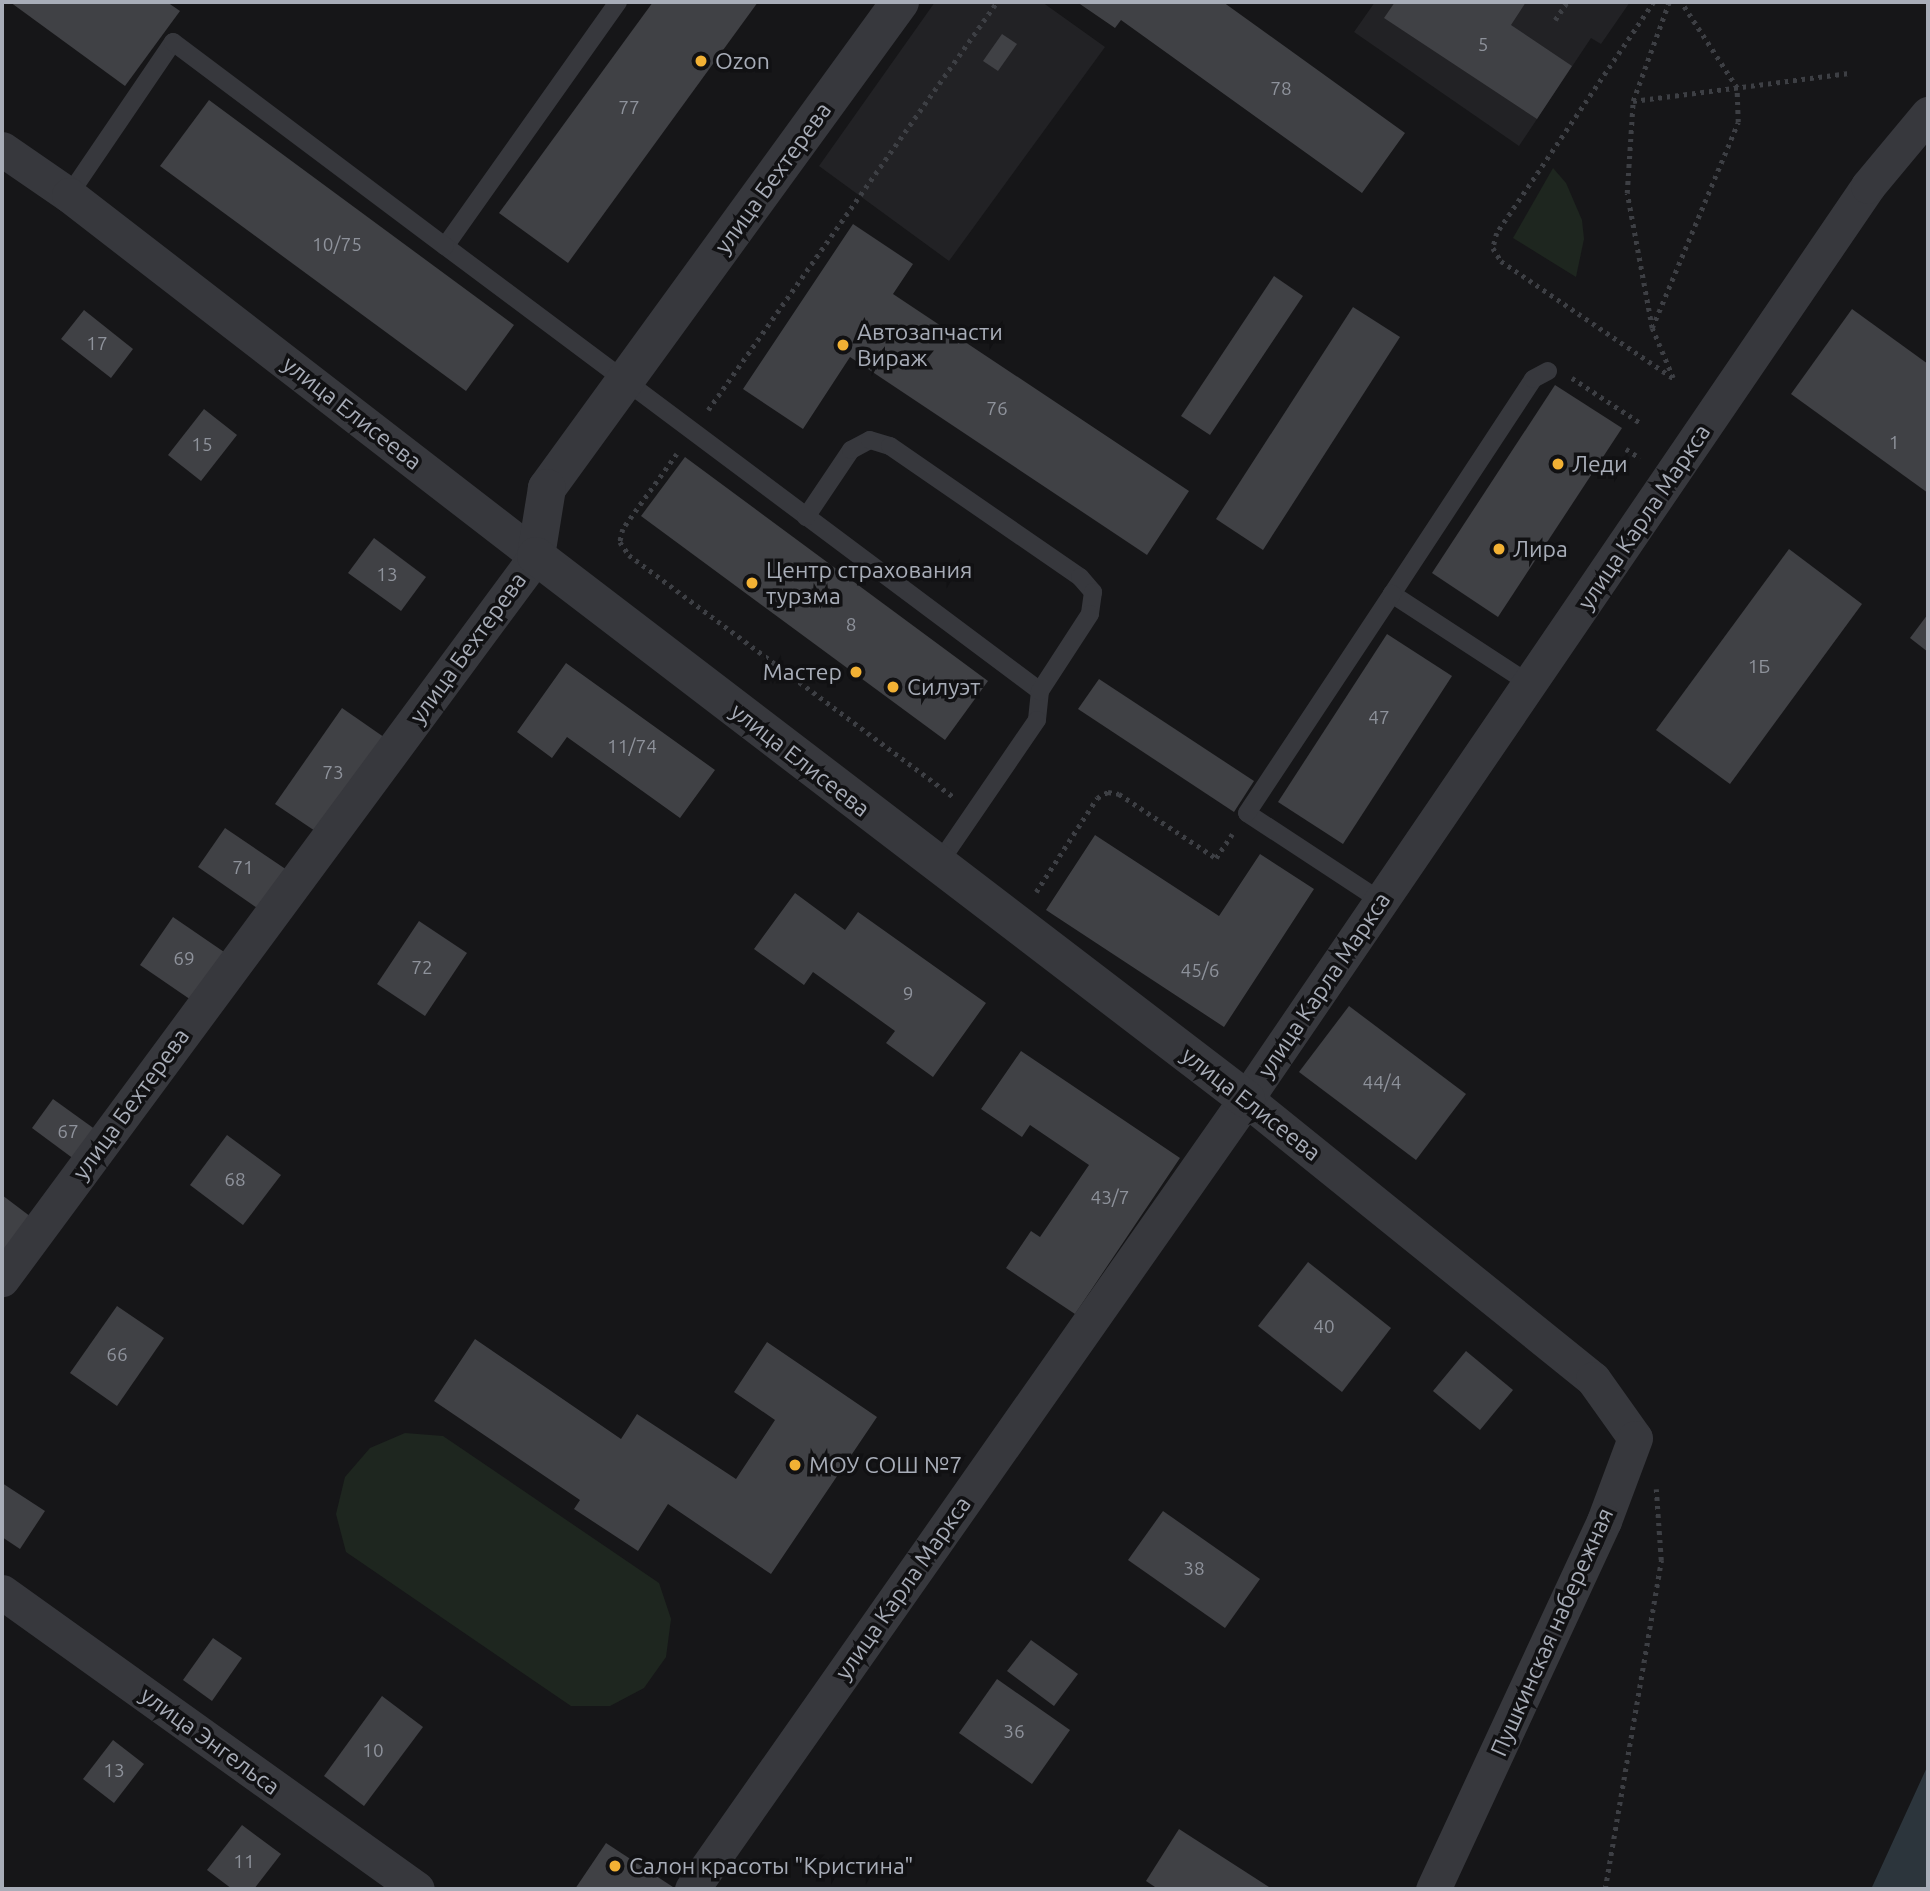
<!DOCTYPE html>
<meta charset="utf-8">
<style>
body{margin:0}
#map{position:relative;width:1930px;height:1891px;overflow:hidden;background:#161618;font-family:Ubuntu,sans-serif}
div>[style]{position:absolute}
.built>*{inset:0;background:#222225}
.green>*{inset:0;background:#1e261f}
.water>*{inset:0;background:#2c353c}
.building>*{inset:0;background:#404145}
.path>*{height:4.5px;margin-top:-2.25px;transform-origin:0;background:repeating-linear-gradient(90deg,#3d3f44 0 3.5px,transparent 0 8.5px)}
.service>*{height:18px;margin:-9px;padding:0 9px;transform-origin:9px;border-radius:9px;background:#37383d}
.minor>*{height:35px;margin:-17.5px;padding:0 17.5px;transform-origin:17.5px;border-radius:17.5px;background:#37383d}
.tertiary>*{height:38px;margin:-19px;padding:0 19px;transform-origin:19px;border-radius:19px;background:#37383d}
.dots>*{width:19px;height:19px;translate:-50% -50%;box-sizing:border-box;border:4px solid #111113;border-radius:50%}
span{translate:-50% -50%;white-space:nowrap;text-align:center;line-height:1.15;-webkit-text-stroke:7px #111113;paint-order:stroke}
.number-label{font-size:19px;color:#8e929b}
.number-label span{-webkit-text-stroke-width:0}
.poi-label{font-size:23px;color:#a8adb8}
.left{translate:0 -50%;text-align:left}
.right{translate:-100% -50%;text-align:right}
.street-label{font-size:23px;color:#a8adb8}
.frame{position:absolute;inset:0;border:4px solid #a8adb8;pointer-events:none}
</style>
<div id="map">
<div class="built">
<div style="clip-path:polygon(935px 2px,1042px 2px,1105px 47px,949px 261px,819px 166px)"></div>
<div style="clip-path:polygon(1375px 2px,1630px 2px,1601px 44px,1591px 38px,1519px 146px,1354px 32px)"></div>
</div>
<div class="green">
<div style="clip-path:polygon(1553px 168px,1566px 183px,1582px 220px,1584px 239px,1576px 277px,1513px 238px)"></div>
<div style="clip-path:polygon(405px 1433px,443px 1436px,659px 1583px,671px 1619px,666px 1657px,644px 1688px,610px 1706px,571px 1706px,346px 1552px,336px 1514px,345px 1477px,370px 1448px)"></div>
</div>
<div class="water">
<div style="clip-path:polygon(1928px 1765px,1928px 1889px,1871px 1889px,1873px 1885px)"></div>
</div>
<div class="building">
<div style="clip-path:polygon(10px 2px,167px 2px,180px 11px,125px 86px)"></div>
<div style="clip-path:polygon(653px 2px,758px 2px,568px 263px,499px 213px)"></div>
<div style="clip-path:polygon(1077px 2px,1223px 2px,1405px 133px,1362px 193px,1121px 20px,1115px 28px)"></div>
<div style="clip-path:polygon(1395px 2px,1526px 2px,1511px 25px,1572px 66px,1537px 119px,1384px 18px)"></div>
<div style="clip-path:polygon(1002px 34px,1017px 44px,998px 71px,983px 61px)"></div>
<div style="clip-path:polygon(209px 100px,514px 325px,466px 391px,160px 166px)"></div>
<div style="clip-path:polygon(853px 224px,913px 264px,893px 294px,1189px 491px,1147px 555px,850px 357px,803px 429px,743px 389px)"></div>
<div style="clip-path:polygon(1274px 276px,1303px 296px,1210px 435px,1181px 416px)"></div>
<div style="clip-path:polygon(1353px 307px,1400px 337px,1263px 550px,1216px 519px)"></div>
<div style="clip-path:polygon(1852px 309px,1928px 364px,1928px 493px,1791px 394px)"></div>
<div style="clip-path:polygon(84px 310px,133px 349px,111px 378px,61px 339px)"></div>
<div style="clip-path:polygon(1555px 385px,1622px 428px,1498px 617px,1432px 573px)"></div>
<div style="clip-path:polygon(204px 409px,237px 435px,201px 481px,168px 455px)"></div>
<div style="clip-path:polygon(685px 457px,988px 681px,945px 740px,641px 516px)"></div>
<div style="clip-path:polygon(374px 538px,426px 577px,401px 611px,348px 573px)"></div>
<div style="clip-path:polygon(1789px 549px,1862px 604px,1730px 784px,1656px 730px)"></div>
<div style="clip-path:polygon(1928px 614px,1928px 652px,1910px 638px)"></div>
<div style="clip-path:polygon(1387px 634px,1452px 676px,1343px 844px,1278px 802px)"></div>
<div style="clip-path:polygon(566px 663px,715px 770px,680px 818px,567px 737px,552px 758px,517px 732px)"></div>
<div style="clip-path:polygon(1099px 679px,1254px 781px,1234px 812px,1078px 709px)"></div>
<div style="clip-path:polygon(342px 708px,391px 742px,324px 837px,275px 804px)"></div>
<div style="clip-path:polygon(225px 828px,287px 870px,260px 910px,198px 867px)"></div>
<div style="clip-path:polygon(1095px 835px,1219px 916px,1260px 854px,1314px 889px,1224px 1027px,1046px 910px)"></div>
<div style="clip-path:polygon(795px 893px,845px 930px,858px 912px,986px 1003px,933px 1077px,886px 1043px,895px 1031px,813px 972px,804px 985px,754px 949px)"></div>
<div style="clip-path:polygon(173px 917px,227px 954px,194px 1002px,140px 965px)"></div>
<div style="clip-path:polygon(419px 921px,467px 953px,425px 1016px,377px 984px)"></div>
<div style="clip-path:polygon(1349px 1006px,1466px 1094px,1416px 1160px,1299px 1072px)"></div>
<div style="clip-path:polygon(1021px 1051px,1180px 1158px,1075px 1314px,1006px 1268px,1031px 1231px,1040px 1237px,1089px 1165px,1030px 1125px,1022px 1137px,981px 1109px)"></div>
<div style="clip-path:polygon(53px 1099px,103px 1135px,82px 1165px,32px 1128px)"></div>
<div style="clip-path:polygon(227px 1135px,281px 1175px,243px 1225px,190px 1185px)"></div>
<div style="clip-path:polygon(2px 1195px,39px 1223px,14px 1257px,2px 1248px)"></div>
<div style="clip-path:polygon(1308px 1262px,1391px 1328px,1342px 1392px,1258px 1326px)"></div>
<div style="clip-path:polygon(117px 1306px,164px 1338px,117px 1406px,70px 1373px)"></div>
<div style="clip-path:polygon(475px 1339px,621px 1439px,637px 1414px,736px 1479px,775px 1420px,734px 1392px,767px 1342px,877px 1417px,771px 1574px,668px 1504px,638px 1551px,574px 1509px,580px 1500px,434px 1401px)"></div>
<div style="clip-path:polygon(1466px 1351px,1513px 1390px,1480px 1430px,1433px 1391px)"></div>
<div style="clip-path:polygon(2px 1483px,45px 1511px,20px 1549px,2px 1537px)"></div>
<div style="clip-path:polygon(1163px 1511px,1260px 1579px,1225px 1628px,1128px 1560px)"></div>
<div style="clip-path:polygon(213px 1638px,242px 1658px,212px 1701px,183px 1680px)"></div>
<div style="clip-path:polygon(1031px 1640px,1078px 1674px,1054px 1706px,1007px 1671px)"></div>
<div style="clip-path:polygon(997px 1679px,1070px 1730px,1032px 1784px,959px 1733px)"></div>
<div style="clip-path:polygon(382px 1696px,423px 1727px,364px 1806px,324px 1776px)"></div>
<div style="clip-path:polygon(113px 1740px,144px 1764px,114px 1803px,83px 1779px)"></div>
<div style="clip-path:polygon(242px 1825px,281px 1854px,254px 1889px,232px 1889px,207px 1870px)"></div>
<div style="clip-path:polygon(1179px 1829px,1269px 1887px,1268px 1889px,1158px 1889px,1146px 1881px)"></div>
<div style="clip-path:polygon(606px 1843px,676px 1889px,575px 1889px)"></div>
</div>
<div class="path">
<div style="left:1654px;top:2px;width:279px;rotate:124.2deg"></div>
<div style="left:1497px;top:233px;width:16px;rotate:105deg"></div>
<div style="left:1493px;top:248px;width:15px;rotate:58deg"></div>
<div style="left:1501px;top:261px;width:208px;rotate:34.2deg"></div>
<div style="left:1673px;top:378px;width:54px;rotate:-112.8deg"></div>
<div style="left:1652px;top:328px;width:137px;rotate:-100.5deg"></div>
<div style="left:1627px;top:193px;width:92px;rotate:-86.3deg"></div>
<div style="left:1633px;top:101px;width:105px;rotate:-70deg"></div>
<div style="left:1555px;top:20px;width:22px;rotate:-56deg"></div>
<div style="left:1633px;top:101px;width:218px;rotate:-7.4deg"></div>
<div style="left:1652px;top:328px;width:223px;rotate:-67.3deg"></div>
<div style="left:1738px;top:122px;width:34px;rotate:-92deg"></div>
<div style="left:1737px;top:88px;width:103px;rotate:-123.1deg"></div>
<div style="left:1572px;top:378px;width:84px;rotate:33.3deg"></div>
<div style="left:708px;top:410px;width:500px;rotate:-54.7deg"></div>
<div style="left:1626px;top:449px;width:17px;rotate:33deg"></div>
<div style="left:677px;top:454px;width:92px;rotate:125.8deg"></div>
<div style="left:623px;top:529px;width:13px;rotate:103deg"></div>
<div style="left:620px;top:542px;width:16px;rotate:55deg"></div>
<div style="left:629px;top:555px;width:405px;rotate:36.7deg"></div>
<div style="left:1036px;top:892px;width:112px;rotate:-57deg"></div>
<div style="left:1097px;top:798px;width:13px;rotate:-29deg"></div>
<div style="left:1108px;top:792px;width:11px;rotate:10deg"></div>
<div style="left:1119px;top:794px;width:116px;rotate:33.4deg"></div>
<div style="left:1216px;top:858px;width:29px;rotate:-56deg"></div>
<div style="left:1605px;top:1889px;width:334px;rotate:-80.3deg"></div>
<div style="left:1661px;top:1560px;width:71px;rotate:-94deg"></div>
</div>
<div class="service">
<div style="left:618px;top:2px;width:299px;rotate:125.3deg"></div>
<div style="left:445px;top:246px;width:743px;rotate:36.79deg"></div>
<div style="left:1040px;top:691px;width:29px;rotate:96deg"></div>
<div style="left:1037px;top:720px;width:177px;rotate:124.4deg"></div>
<div style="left:69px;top:195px;width:185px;rotate:-55.8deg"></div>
<div style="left:173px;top:42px;width:340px;rotate:36.9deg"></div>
<div style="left:806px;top:517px;width:81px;rotate:-56.1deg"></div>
<div style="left:851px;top:450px;width:21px;rotate:-28deg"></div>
<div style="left:870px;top:440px;width:21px;rotate:17deg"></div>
<div style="left:890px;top:446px;width:231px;rotate:34.6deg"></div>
<div style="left:1080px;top:577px;width:20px;rotate:49deg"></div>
<div style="left:1093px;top:592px;width:22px;rotate:98deg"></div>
<div style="left:1090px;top:614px;width:92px;rotate:123deg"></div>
<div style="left:1530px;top:684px;width:165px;rotate:-146.9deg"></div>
<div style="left:1392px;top:594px;width:257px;rotate:-56.7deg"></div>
<div style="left:1533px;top:379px;width:17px;rotate:-28deg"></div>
<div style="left:1381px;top:901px;width:160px;rotate:-146.7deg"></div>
<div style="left:1247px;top:813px;width:263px;rotate:-56.5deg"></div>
</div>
<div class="minor">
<div style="left:2px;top:149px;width:81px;rotate:34.5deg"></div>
<div style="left:69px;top:195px;width:590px;rotate:37.7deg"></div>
<div style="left:536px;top:556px;width:899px;rotate:126.45deg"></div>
<div style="left:1246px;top:1099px;width:446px;rotate:38.9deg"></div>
<div style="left:1593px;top:1379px;width:72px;rotate:54.6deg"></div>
<div style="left:1635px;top:1438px;width:89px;rotate:110.5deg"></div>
<div style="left:1604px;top:1521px;width:406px;rotate:114.9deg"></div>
<div style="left:2px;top:1592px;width:510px;rotate:35.59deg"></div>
<div style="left:692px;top:1889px;width:965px;rotate:-54.96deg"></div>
<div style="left:1246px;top:1099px;width:1105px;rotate:-55.73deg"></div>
<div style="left:1868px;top:186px;width:94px;rotate:-50.2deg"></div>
</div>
<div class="tertiary">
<div style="left:900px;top:2px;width:601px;rotate:125.99deg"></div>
<div style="left:547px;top:488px;width:69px;rotate:99.2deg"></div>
<div style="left:536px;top:556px;width:894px;rotate:37.41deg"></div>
</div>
<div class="dots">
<div style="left:701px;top:61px;background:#f2b134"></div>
<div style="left:843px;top:345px;background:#f2b134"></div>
<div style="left:1558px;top:464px;background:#f2b134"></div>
<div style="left:1499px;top:549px;background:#f2b134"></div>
<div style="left:752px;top:583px;background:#f2b134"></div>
<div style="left:856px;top:672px;background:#f2b134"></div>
<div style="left:893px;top:687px;background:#f2b134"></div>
<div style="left:795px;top:1465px;background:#f2b134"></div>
<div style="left:615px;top:1866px;background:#f2b134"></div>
</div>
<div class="number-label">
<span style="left:1483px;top:45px">5</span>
<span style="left:1281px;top:89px">78</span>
<span style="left:629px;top:108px">77</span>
<span style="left:337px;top:245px">10/75</span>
<span style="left:97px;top:344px">17</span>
<span style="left:997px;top:409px">76</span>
<span style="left:1894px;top:443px">1</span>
<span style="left:202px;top:445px">15</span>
<span style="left:387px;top:575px">13</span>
<span style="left:851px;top:625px">8</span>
<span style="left:1759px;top:667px">1Б</span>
<span style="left:1379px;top:718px">47</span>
<span style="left:632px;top:747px">11/74</span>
<span style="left:333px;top:773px">73</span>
<span style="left:243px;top:868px">71</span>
<span style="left:184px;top:959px">69</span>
<span style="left:422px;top:968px">72</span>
<span style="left:1200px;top:971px">45/6</span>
<span style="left:908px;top:994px">9</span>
<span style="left:1382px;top:1083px">44/4</span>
<span style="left:68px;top:1132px">67</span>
<span style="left:235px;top:1180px">68</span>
<span style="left:1110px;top:1198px">43/7</span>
<span style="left:1324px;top:1327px">40</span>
<span style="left:117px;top:1355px">66</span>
<span style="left:1194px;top:1569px">38</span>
<span style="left:1014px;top:1732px">36</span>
<span style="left:373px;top:1751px">10</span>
<span style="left:114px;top:1771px">13</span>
<span style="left:244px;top:1862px">11</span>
</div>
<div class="poi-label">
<span class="left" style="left:715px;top:61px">Ozon</span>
<span class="left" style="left:857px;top:345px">Автозапчасти<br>Вираж</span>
<span class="left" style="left:1572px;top:464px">Леди</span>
<span class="left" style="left:1513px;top:549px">Лира</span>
<span class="left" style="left:766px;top:583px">Центр страхования<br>турзма</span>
<span class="right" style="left:842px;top:672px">Мастер</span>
<span class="left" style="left:907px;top:687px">Силуэт</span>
<span class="left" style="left:809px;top:1465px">МОУ СОШ №7</span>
<span class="left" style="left:629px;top:1866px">Салон красоты "Кристина"</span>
</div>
<div class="street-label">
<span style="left:773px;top:178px;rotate:-54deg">улица Бехтерева</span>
<span style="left:352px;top:413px;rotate:38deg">улица Елисеева</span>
<span style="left:1644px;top:517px;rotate:-56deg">улица Карла Маркса</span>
<span style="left:468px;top:648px;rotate:-54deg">улица Бехтерева</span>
<span style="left:800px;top:760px;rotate:38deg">улица Елисеева</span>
<span style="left:1324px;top:985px;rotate:-56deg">улица Карла Маркса</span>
<span style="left:131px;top:1104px;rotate:-54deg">улица Бехтерева</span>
<span style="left:1251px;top:1104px;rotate:38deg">улица Елисеева</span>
<span style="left:903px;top:1588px;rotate:-55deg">улица Карла Маркса</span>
<span style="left:1552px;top:1632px;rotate:-66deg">Пушкинская набережная</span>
<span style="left:210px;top:1741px;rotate:36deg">улица Энгельса</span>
</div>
<div class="frame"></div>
</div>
